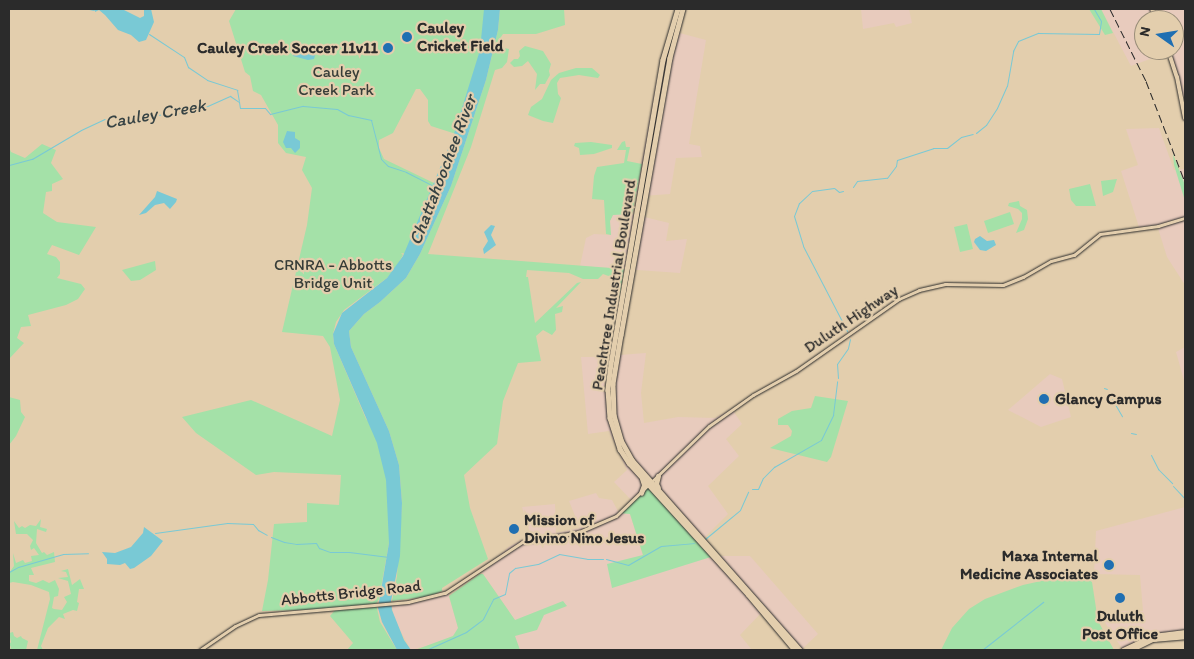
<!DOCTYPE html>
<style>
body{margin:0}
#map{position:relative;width:1194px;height:659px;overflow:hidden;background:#e3cead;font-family:Itim,sans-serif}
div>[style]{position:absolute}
.built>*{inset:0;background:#e8cbbd}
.green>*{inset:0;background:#a4e1a8}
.water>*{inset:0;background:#79c9d5}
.stream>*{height:1px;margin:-0.5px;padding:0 0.5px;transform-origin:0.5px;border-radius:0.5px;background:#79c9d5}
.roads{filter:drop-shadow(0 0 1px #2b2b2b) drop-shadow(0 0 1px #2b2b2b)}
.secondary>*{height:3px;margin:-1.5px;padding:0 1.5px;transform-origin:1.5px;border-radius:1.5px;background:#e3cead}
.primary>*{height:4px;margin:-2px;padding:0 2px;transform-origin:2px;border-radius:2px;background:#e3cead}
.highway>*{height:4.5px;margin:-2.25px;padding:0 2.25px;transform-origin:2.25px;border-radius:2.25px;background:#e3cead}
.rail>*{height:1px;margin-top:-0.5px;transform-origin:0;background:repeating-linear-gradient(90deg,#2b2b2b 0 8px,transparent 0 12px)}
.dots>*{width:14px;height:14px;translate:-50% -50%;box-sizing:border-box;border:2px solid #e3cead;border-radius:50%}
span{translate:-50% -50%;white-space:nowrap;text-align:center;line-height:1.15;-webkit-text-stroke:4.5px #e3cead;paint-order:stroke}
.poi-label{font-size:16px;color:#2b2b2b;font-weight:700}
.left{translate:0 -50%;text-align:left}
.right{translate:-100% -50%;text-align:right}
.park-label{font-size:16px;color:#373d38}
.street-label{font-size:16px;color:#2b2b2b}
.water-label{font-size:18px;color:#374344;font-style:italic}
.frame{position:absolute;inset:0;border:10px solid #2b2b2b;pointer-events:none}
.north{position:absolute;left:1134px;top:10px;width:50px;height:50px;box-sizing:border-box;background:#e3cead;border:1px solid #998d79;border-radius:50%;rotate:283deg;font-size:14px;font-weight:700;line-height:20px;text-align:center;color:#2b2b2b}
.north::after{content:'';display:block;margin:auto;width:18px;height:22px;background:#1f6fb2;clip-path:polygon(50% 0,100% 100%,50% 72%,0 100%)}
</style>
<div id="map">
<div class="built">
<div style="clip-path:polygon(861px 9px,909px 9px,912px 23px,896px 27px,894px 23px,863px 29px)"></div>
<div style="clip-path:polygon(evenodd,1101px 9px,1185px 9px,1185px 84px,1183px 85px,1185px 96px,1181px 97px,1169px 52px,1131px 66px,1101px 9px,1144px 20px,1174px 20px,1174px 50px,1144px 50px,1144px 20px)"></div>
<div style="clip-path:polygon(672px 31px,706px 40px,689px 144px,700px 146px,702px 157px,676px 158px,670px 194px,643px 196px,636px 194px,641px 166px,657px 77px)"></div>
<div style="clip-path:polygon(1159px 128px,1174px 170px,1185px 169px,1185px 285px,1167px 257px,1157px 225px,1139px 227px,1121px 171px,1138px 165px,1126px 129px)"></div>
<div style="clip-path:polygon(617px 214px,632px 214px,669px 223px,666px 241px,687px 239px,680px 273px,580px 266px,586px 238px,594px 234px,611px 235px,610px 221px,613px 215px)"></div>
<div style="clip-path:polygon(1185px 347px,1185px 384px,1176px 352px)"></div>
<div style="clip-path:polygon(646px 353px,641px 393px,644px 423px,678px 417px,715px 418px,732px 409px,742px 424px,726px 439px,739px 456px,708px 486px,728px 514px,702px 540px,633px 502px,614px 482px,627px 470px,609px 431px,588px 434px,581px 357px,609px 357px,603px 392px,609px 392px,619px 355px)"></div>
<div style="clip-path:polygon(1050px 374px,1062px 379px,1071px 417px,1041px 427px,1008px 410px)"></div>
<div style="clip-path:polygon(596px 493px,599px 498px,612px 500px,619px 513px,630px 514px,643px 556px,750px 556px,818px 634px,801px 650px,764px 610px,740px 635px,752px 650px,518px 650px,509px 622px,515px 620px,481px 571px,510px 546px,531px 536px,522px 507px,555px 504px,556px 533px,580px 528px,569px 501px)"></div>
<div style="clip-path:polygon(1185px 507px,1185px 633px,1170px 633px,1128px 650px,1123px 650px,1104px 621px,1119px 611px,1143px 611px,1140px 575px,1094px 574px,1096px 531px)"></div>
<div style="clip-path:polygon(448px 593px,461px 637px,411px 650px,394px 619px,392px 605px,424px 601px)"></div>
</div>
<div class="green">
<div style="clip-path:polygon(236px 9px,487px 9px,487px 27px,456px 134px,431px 126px,428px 121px,428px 100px,420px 89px,416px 89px,393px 133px,379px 140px,379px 148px,384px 159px,436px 184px,406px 254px,401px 253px,403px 255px,396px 267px,387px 278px,344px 310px,336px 322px,333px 334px,334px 344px,366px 419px,372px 425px,384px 459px,389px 498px,389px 543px,379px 599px,376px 604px,380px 622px,397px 650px,347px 650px,353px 643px,330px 616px,336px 609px,262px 611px,268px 580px,274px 524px,307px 522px,307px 503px,339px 505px,341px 475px,274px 472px,256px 475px,196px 433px,182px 417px,251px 400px,332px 436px,340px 400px,330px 347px,323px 336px,282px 332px,307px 225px,312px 188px,302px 170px,306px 157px,286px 153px,278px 143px,278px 125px,261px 95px,253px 91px,250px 76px,245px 72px,229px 21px)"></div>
<div style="clip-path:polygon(500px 9px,564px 9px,565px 25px,536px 34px,503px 34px,499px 40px,500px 47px,509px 49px,507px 62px,502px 68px,495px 70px,471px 147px,428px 254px,624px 269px,619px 300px,620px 286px,615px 284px,614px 278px,603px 274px,598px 279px,583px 279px,569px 273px,527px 270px,526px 277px,528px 277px,535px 323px,577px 283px,581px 282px,556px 308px,563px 306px,562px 312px,555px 314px,556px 330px,552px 335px,543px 330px,536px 336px,541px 361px,518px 363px,503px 401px,497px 444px,464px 475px,470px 508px,488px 559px,442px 588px,442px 591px,431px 596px,392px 601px,397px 576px,402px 503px,399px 465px,389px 431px,351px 347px,349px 331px,364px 314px,380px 302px,406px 278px,420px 254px,451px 186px,486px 80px,498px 30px)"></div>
<div style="clip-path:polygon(1089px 9px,1101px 9px,1113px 33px,1105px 35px)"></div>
<div style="clip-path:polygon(525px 46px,543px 51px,551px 64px,549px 71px,550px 75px,545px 84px,540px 84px,535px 90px,537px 74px,528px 61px,522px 66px,514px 67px,510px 63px,514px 59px,518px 59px,520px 56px,519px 51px)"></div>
<div style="clip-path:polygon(576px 68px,592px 68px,600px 75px,598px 78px,579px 75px,560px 78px,557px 83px,558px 94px,561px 98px,553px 123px,543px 121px,528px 115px,531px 107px,542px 99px,551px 80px,559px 73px)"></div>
<div style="clip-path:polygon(625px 141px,626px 147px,630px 147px,627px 161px,642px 164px,632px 214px,613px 215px,610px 221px,611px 235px,606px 234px,604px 200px,592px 199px,594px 176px,597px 167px,624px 163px,626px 150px,617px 150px,622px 142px)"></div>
<div style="clip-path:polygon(591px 142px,612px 145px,612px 148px,594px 154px,580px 155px,579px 148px,574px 146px,575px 143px)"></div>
<div style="clip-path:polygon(42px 144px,56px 150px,51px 163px,63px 179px,52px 184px,52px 191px,46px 192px,43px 213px,57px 222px,96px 227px,79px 255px,52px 245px,47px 254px,56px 257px,60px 262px,60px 274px,57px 278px,81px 284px,85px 289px,78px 299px,66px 305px,28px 315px,31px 326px,21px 327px,17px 338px,24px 343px,9px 359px,9px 147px,11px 152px,25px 158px)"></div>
<div style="clip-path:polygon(1173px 154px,1185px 185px,1185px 201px,1174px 165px)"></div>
<div style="clip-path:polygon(1117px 179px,1113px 192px,1103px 196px,1101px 181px)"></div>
<div style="clip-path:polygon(1090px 184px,1096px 206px,1076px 206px,1071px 200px,1069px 189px)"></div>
<div style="clip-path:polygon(1019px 201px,1020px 206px,1027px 210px,1028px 219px,1024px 230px,1016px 233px,1022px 219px,1022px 213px,1018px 209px,1008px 206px,1009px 203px)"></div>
<div style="clip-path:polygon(1010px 212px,1014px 224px,988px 233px,984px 221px)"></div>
<div style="clip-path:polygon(967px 224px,973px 249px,960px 252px,954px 227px)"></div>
<div style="clip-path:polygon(155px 261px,156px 270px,140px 280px,131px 281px,122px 270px)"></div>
<div style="clip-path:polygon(815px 396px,848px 401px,831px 457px,827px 462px,770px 448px,791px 436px,792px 431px,788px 425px,778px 425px,778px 419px,792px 411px,811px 408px)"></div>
<div style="clip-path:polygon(9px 397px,20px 400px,21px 412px,25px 417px,16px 436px,9px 445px)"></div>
<div style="clip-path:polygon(650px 485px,714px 556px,612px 588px,607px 564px,643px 555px,630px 514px,619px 513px)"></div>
<div style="clip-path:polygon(41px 519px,40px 527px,47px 529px,46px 532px,37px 529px,36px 543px,42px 553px,44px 552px,47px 555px,54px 552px,55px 562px,31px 568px,34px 575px,29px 575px,29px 581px,36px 583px,43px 580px,49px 583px,55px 580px,59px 589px,58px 596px,54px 597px,52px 608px,54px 609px,62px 610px,67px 602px,64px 597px,71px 594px,68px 581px,58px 578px,68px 577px,66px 572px,61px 571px,68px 569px,72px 585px,80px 579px,84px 589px,79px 589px,77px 602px,79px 603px,77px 611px,73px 610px,63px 614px,65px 619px,59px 617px,48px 628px,41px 646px,43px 650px,37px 650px,50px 599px,49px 592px,31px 585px,13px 582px,9px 583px,9px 573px,14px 566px,13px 553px,16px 563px,23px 560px,25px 563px,32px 561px,31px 556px,39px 555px,34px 548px,31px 550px,30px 546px,33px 540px,27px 534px,16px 534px,14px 521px,19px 528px,22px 526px,25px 528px,30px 525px,36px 526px)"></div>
<div style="clip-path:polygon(480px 574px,483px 574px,515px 620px,563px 601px,567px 606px,544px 615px,537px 630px,515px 636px,520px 650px,415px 650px,453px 636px,458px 628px,449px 596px)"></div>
<div style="clip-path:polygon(1073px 579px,1087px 579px,1092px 582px,1098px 621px,1114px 650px,941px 650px,952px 628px,969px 609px,985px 599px,1023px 585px,1041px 581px)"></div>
<div style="clip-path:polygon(13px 632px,14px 636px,17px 638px,21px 636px,22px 638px,28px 641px,26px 650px,10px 650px,11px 647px,9px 645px,11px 642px,9px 633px)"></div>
</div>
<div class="water">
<div style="clip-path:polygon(95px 9px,122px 9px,140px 18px,144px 16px,144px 9px,151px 9px,154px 22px,146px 40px,139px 42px,131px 35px,118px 30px,105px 15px,99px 10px,95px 12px)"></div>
<div style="clip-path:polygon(484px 9px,500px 9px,498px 30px,486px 80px,451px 186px,420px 254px,406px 278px,380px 302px,364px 314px,349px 331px,351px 347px,389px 431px,399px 465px,402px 503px,400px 556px,391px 601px,392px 610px,404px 640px,411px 650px,397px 650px,382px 622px,378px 608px,389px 543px,386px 480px,377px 443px,334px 344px,333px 334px,342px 313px,387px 278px,403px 256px,453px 137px,480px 50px)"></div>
<div style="clip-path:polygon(299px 43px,315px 47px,316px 52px,314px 59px,308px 60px,293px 56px,294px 45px)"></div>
<div style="clip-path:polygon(287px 131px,295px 132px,295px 138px,300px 141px,300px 148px,295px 153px,291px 148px,286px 148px,283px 142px)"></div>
<div style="clip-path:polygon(157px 191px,177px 199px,176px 202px,170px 209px,164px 203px,155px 205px,146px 213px,139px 215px,155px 197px)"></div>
<div style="clip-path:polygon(491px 225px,495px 226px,491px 235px,496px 245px,484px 254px,483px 249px,488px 241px,484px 232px)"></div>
<div style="clip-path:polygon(980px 236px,987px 241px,994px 240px,996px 245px,986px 251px,980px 250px,974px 242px,975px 239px)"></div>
<div style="clip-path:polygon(144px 527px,163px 541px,151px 556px,134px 568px,130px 569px,125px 563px,120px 565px,107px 564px,107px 559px,102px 552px,115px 553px,131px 547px,143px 533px)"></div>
</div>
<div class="stream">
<div style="left:89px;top:9px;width:5px;rotate:11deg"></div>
<div style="left:149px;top:34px;width:42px;rotate:33.3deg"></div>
<div style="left:184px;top:57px;width:11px;rotate:68deg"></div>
<div style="left:188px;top:67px;width:23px;rotate:34deg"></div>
<div style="left:207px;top:80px;width:32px;rotate:18deg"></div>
<div style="left:237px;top:90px;width:11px;rotate:80deg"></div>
<div style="left:976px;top:133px;width:13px;rotate:-39deg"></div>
<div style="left:986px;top:125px;width:20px;rotate:-57deg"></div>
<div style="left:997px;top:108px;width:24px;rotate:-66deg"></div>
<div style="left:1007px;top:86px;width:36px;rotate:-80deg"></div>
<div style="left:1013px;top:51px;width:11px;rotate:-63deg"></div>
<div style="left:1018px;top:41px;width:22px;rotate:-22deg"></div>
<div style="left:1038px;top:33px;width:61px;rotate:0.9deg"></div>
<div style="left:1099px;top:34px;width:13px;rotate:-81deg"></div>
<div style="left:1101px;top:21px;width:14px;rotate:-120deg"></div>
<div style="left:9px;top:165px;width:24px;rotate:-15deg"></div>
<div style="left:32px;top:159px;width:57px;rotate:-30.6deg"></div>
<div style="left:81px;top:130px;width:26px;rotate:-25deg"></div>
<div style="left:105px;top:119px;width:76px;rotate:-4.5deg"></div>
<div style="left:181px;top:113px;width:23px;rotate:-13deg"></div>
<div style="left:203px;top:108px;width:30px;rotate:-24deg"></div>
<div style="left:230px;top:96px;width:11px;rotate:34deg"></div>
<div style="left:239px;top:102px;width:6px;rotate:81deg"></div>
<div style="left:240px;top:108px;width:25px"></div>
<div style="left:265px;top:108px;width:8px;rotate:50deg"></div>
<div style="left:270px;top:114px;width:34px;rotate:-14deg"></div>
<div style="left:303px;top:106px;width:34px;rotate:5deg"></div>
<div style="left:337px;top:109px;width:13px;rotate:29deg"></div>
<div style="left:348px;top:115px;width:24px;rotate:12deg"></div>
<div style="left:371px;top:120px;width:40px;rotate:75.6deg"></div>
<div style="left:381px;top:159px;width:10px;rotate:45deg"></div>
<div style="left:388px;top:166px;width:19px;rotate:18deg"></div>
<div style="left:406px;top:172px;width:30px;rotate:27deg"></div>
<div style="left:853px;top:187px;width:7px;rotate:-56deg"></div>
<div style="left:857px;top:181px;width:30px;rotate:-6deg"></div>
<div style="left:887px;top:178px;width:15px;rotate:-53deg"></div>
<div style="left:896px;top:166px;width:6px;rotate:-81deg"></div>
<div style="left:897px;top:160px;width:38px;rotate:-18deg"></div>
<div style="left:933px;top:148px;width:14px"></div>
<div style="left:947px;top:148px;width:18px;rotate:-38deg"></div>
<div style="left:961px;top:137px;width:12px;rotate:-14deg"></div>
<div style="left:843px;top:191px;width:4px;rotate:166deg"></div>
<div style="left:839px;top:192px;width:6px;rotate:-141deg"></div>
<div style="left:834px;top:188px;width:22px;rotate:172deg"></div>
<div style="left:812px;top:191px;width:18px;rotate:137deg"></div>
<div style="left:799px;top:203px;width:14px;rotate:111deg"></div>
<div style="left:794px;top:216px;width:31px;rotate:73deg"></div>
<div style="left:803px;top:246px;width:96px;rotate:62.6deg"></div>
<div style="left:9px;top:224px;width:2px;rotate:90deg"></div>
<div style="left:838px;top:378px;width:14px;rotate:-94deg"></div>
<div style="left:837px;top:364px;width:19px;rotate:-55deg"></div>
<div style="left:848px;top:348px;width:9px;rotate:-77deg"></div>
<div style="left:1104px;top:388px;width:3px;rotate:18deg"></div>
<div style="left:1112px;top:399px;width:20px;rotate:60deg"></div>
<div style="left:1131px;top:433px;width:5px;rotate:11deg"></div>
<div style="left:1151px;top:455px;width:16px;rotate:63deg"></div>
<div style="left:1158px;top:469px;width:20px;rotate:45deg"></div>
<div style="left:1173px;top:486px;width:18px;rotate:47deg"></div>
<div style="left:752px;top:489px;width:6px"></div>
<div style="left:758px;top:489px;width:12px;rotate:-66deg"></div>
<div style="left:763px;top:478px;width:16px;rotate:-45deg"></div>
<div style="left:774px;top:467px;width:54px;rotate:-29.9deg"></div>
<div style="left:821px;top:440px;width:28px;rotate:-64deg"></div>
<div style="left:833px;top:415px;width:34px;rotate:-83deg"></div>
<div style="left:155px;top:533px;width:73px;rotate:-7.9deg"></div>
<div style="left:227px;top:523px;width:26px;rotate:2deg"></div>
<div style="left:253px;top:524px;width:8px;rotate:50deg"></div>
<div style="left:258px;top:530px;width:10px;rotate:29deg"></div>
<div style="left:271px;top:537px;width:14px;rotate:21deg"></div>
<div style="left:284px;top:542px;width:12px;rotate:9deg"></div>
<div style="left:296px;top:544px;width:20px;rotate:-3deg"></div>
<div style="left:316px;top:543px;width:6px;rotate:59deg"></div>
<div style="left:319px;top:548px;width:12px;rotate:20deg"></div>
<div style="left:330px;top:552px;width:19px"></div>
<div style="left:349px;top:552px;width:38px;rotate:7deg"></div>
<div style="left:705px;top:539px;width:45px;rotate:-39.6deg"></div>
<div style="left:740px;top:510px;width:20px;rotate:-66deg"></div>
<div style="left:606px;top:559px;width:23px;rotate:15deg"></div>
<div style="left:628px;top:565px;width:38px;rotate:-30deg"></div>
<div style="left:661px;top:546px;width:33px;rotate:-5deg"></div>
<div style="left:9px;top:572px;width:10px;rotate:-29deg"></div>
<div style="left:18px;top:567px;width:47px;rotate:-16.1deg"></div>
<div style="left:63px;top:554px;width:25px;rotate:-2deg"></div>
<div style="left:426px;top:650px;width:44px;rotate:-24.2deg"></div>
<div style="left:466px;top:632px;width:21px;rotate:-37deg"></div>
<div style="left:483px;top:619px;width:22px;rotate:-63deg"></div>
<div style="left:493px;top:599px;width:13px;rotate:-23deg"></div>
<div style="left:505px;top:594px;width:21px;rotate:-79deg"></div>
<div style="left:509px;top:573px;width:8px;rotate:-40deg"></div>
<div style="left:515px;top:568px;width:23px;rotate:-10deg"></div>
<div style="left:538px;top:564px;width:23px;rotate:-25deg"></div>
<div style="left:559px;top:554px;width:28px;rotate:10deg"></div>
<div style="left:587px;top:559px;width:16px"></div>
<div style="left:982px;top:650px;width:78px;rotate:-38.2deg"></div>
</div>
<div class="roads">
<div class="secondary">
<div style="left:200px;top:650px;width:42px;rotate:-34.4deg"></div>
<div style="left:235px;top:626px;width:26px;rotate:-25deg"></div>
<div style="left:259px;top:615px;width:150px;rotate:-5deg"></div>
<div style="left:408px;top:602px;width:38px;rotate:-14deg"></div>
<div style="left:445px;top:593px;width:92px;rotate:-33.5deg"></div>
<div style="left:522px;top:542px;width:58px;rotate:-10deg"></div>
<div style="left:579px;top:532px;width:40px;rotate:-23.4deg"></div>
<div style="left:616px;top:516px;width:129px;rotate:-44.1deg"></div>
<div style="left:709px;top:426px;width:54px;rotate:-35.2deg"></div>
<div style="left:753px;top:395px;width:49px;rotate:-29.2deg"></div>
<div style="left:796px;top:371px;width:126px;rotate:-35deg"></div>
<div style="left:899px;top:299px;width:22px;rotate:-24deg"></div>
<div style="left:919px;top:290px;width:27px;rotate:-13deg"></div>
<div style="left:945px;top:284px;width:58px;rotate:1deg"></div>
<div style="left:1003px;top:285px;width:22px;rotate:-22deg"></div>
<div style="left:1023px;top:277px;width:32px;rotate:-30deg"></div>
<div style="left:1051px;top:261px;width:24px;rotate:-15deg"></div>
<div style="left:1074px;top:255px;width:33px;rotate:-39deg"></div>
<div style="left:1100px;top:234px;width:59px;rotate:-7.9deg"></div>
<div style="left:1158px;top:226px;width:28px;rotate:-17deg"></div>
</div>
<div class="primary">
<div style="left:1152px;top:9px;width:12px;rotate:66deg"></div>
<div style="left:1168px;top:50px;width:28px;rotate:72deg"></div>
<div style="left:1177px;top:77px;width:42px;rotate:79deg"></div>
</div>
<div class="highway">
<div style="left:678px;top:9px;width:53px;rotate:106.4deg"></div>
<div style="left:663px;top:60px;width:308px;rotate:99.7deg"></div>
<div style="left:611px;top:364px;width:26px;rotate:97deg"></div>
<div style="left:608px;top:390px;width:28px;rotate:86deg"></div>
<div style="left:610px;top:418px;width:33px;rotate:72deg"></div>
<div style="left:620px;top:449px;width:17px;rotate:57deg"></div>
<div style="left:629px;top:463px;width:177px;rotate:47.7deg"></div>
<div style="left:748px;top:594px;width:73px;rotate:50deg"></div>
<div style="left:683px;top:9px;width:51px;rotate:104.9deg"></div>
<div style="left:670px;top:58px;width:281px;rotate:100deg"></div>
<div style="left:621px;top:335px;width:50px;rotate:99.3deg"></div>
<div style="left:613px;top:384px;width:31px;rotate:88deg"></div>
<div style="left:614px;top:415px;width:26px;rotate:74deg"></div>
<div style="left:621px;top:440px;width:23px;rotate:61deg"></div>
<div style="left:632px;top:460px;width:254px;rotate:48.5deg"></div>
<div style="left:658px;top:488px;width:4px;rotate:-117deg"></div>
<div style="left:656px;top:484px;width:8px;rotate:-76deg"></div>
<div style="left:641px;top:493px;width:9px;rotate:-69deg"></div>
<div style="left:644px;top:485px;width:6px;rotate:-108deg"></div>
<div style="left:1123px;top:650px;width:33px;rotate:-25deg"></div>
<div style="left:1153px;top:636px;width:32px;rotate:-7deg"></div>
<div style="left:1130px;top:650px;width:25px;rotate:-26deg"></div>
<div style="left:1153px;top:639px;width:32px;rotate:-5deg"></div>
</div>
</div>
<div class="rail">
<div style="left:1110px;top:9px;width:80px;rotate:63.4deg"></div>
<div style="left:1146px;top:81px;width:108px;rotate:68.9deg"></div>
</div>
<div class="dots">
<div style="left:407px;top:37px;background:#1f6fb2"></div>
<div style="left:388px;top:48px;background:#1f6fb2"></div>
<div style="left:1044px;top:399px;background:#1f6fb2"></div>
<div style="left:514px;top:529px;background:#1f6fb2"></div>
<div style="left:1109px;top:565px;background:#1f6fb2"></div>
<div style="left:1120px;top:598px;background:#1f6fb2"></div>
</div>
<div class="poi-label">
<span class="left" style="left:417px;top:37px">Cauley<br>Cricket Field</span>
<span class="right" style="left:378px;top:48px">Cauley Creek Soccer 11v11</span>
<span class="left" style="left:1055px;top:399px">Glancy Campus</span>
<span class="left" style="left:524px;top:529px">Mission of<br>Divino Nino Jesus</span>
<span class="right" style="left:1098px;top:565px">Maxa Internal<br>Medicine Associates</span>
<span style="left:1120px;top:625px">Duluth<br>Post Office</span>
</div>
<div class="park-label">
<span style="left:336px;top:81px">Cauley<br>Creek Park</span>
<span style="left:333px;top:274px">CRNRA - Abbotts<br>Bridge Unit</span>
</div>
<div class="street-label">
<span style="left:614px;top:285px;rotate:-81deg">Peachtree Industrial Boulevard</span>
<span style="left:851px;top:319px;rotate:-34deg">Duluth Highway</span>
<span style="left:351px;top:593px;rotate:-6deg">Abbotts Bridge Road</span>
</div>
<div class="water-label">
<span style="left:155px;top:114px;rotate:-10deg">Cauley Creek</span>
<span style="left:443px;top:170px;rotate:-69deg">Chattahoochee River</span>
</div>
<div class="frame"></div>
<div class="north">N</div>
</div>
